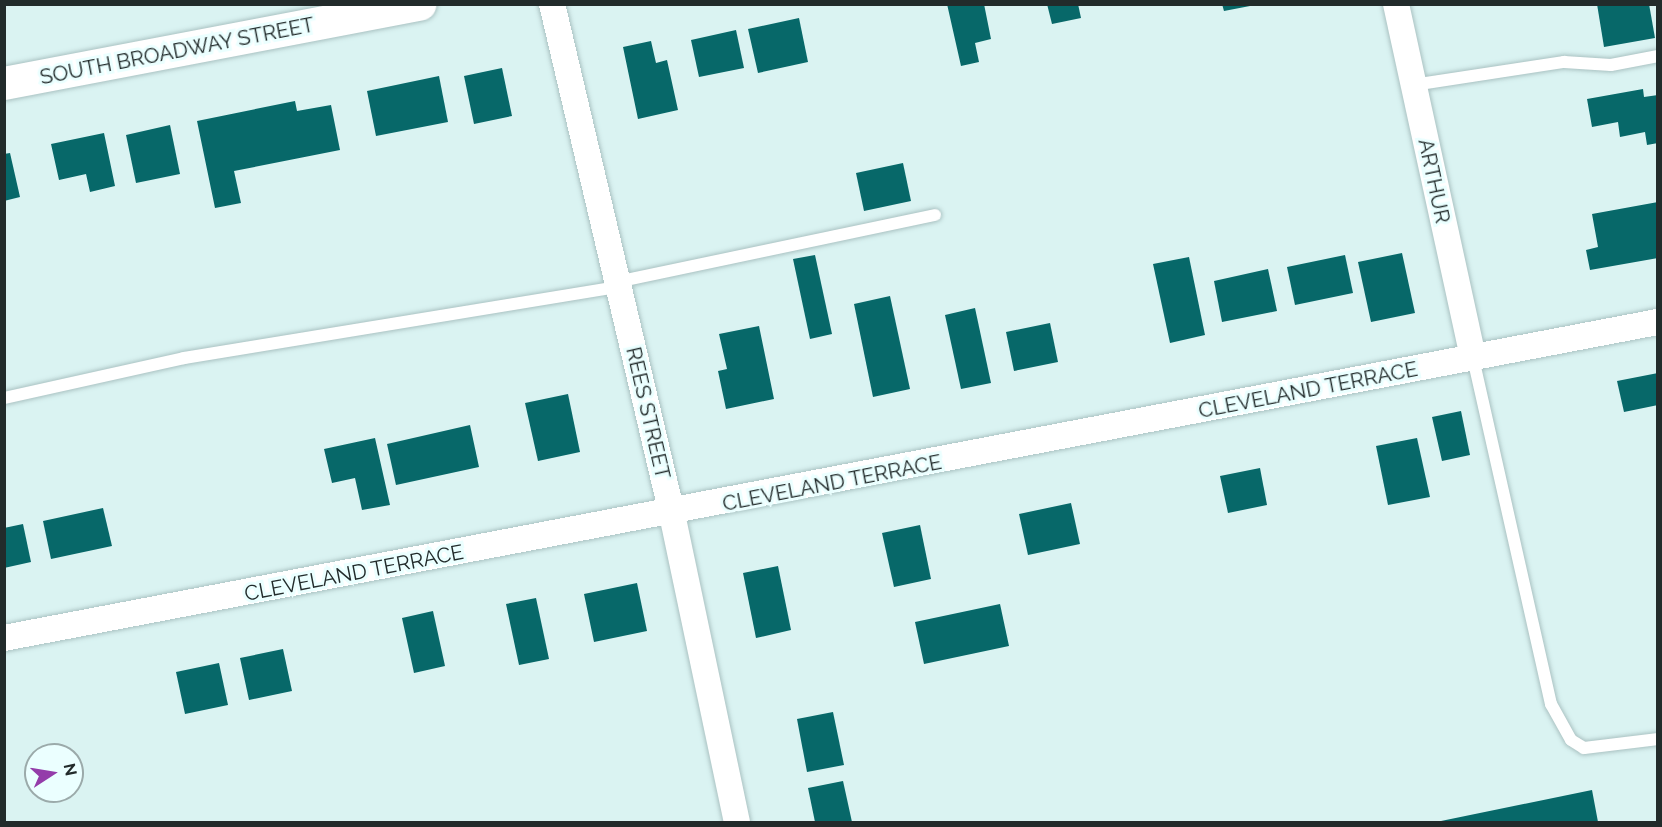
<!DOCTYPE html>
<style>
body{margin:0}
#map{position:relative;width:1662px;height:827px;overflow:hidden;background:#daf3f2;font-family:Raleway,sans-serif}
div>[style]{position:absolute}
.building>*{inset:0;background:#076869}
.roads{filter:drop-shadow(0 0 2px #aac2c2) drop-shadow(0 0 2px #aac2c2)}
.lane>*{height:12px;margin:-6px;padding:0 6px;transform-origin:6px;border-radius:6px;background:#fff}
.street>*{height:26px;margin:-13px;padding:0 13px;transform-origin:13px;border-radius:13px;background:#fff}
.secondary>*{height:33px;margin:-16.5px;padding:0 16.5px;transform-origin:16.5px;border-radius:16.5px;background:#fff}
span{translate:-50% -50%;white-space:nowrap;text-align:center;line-height:1.15;-webkit-text-stroke:6px #ebffff;paint-order:stroke}
.street-label{font-size:21px;color:#222b2b}
.frame{position:absolute;inset:0;border:6px solid #222b2b;pointer-events:none}
.north{position:absolute;left:24px;top:743px;width:60px;height:60px;box-sizing:border-box;background:#ebffff;border:2px solid #9baaaa;border-radius:50%;rotate:78deg;font-size:16px;font-weight:700;line-height:24px;text-align:center;color:#222b2b}
.north::after{content:'';display:block;margin:auto;width:21px;height:27px;background:#943daa;clip-path:polygon(50% 0,100% 100%,50% 72%,0 100%)}
</style>
<div id="map">
<div class="building">
<div style="clip-path:polygon(947px 4px,984px 4px,991px 39px,975px 43px,979px 62px,961px 66px)"></div>
<div style="clip-path:polygon(1047px 4px,1078px 4px,1081px 18px,1052px 24px)"></div>
<div style="clip-path:polygon(1222px 4px,1250px 4px,1250px 6px,1224px 11px)"></div>
<div style="clip-path:polygon(1597px 4px,1649px 4px,1655px 38px,1604px 47px)"></div>
<div style="clip-path:polygon(799px 18px,808px 62px,758px 73px,748px 29px)"></div>
<div style="clip-path:polygon(736px 30px,744px 68px,699px 77px,691px 40px)"></div>
<div style="clip-path:polygon(651px 41px,656px 63px,667px 60px,678px 110px,638px 119px,623px 47px)"></div>
<div style="clip-path:polygon(502px 68px,512px 116px,474px 124px,464px 76px)"></div>
<div style="clip-path:polygon(439px 76px,448px 122px,376px 136px,367px 91px)"></div>
<div style="clip-path:polygon(1643px 89px,1644px 97px,1658px 95px,1658px 143px,1647px 145px,1645px 132px,1620px 137px,1618px 122px,1592px 127px,1587px 99px)"></div>
<div style="clip-path:polygon(295px 101px,297px 111px,331px 105px,340px 150px,234px 171px,241px 203px,215px 208px,197px 121px)"></div>
<div style="clip-path:polygon(170px 125px,180px 174px,136px 183px,126px 135px)"></div>
<div style="clip-path:polygon(104px 133px,115px 186px,90px 192px,86px 174px,59px 180px,51px 144px)"></div>
<div style="clip-path:polygon(10px 153px,20px 197px,4px 201px,4px 154px)"></div>
<div style="clip-path:polygon(903px 163px,911px 201px,864px 211px,856px 173px)"></div>
<div style="clip-path:polygon(1658px 202px,1658px 258px,1590px 270px,1586px 250px,1598px 247px,1592px 214px)"></div>
<div style="clip-path:polygon(1402px 253px,1415px 313px,1371px 322px,1358px 262px)"></div>
<div style="clip-path:polygon(815px 255px,832px 334px,810px 339px,793px 259px)"></div>
<div style="clip-path:polygon(1345px 255px,1353px 293px,1295px 305px,1287px 267px)"></div>
<div style="clip-path:polygon(1189px 257px,1205px 335px,1170px 343px,1153px 264px)"></div>
<div style="clip-path:polygon(1268px 269px,1277px 311px,1222px 322px,1214px 281px)"></div>
<div style="clip-path:polygon(890px 296px,910px 389px,873px 397px,854px 304px)"></div>
<div style="clip-path:polygon(975px 308px,991px 383px,961px 389px,945px 315px)"></div>
<div style="clip-path:polygon(1050px 323px,1058px 362px,1014px 371px,1006px 332px)"></div>
<div style="clip-path:polygon(759px 326px,774px 399px,726px 409px,718px 371px,727px 369px,719px 334px)"></div>
<div style="clip-path:polygon(1658px 373px,1658px 405px,1624px 412px,1617px 381px)"></div>
<div style="clip-path:polygon(568px 394px,580px 452px,538px 461px,525px 403px)"></div>
<div style="clip-path:polygon(1461px 411px,1470px 455px,1442px 461px,1432px 417px)"></div>
<div style="clip-path:polygon(470px 425px,479px 467px,396px 485px,387px 444px)"></div>
<div style="clip-path:polygon(375px 438px,390px 505px,362px 510px,355px 478px,332px 483px,324px 449px)"></div>
<div style="clip-path:polygon(1417px 438px,1430px 497px,1388px 505px,1376px 446px)"></div>
<div style="clip-path:polygon(1260px 468px,1267px 505px,1228px 513px,1220px 476px)"></div>
<div style="clip-path:polygon(1071px 503px,1080px 544px,1028px 555px,1019px 514px)"></div>
<div style="clip-path:polygon(103px 508px,112px 546px,51px 559px,43px 521px)"></div>
<div style="clip-path:polygon(23px 524px,31px 562px,4px 568px,4px 528px)"></div>
<div style="clip-path:polygon(920px 525px,931px 579px,894px 587px,882px 533px)"></div>
<div style="clip-path:polygon(778px 566px,791px 630px,756px 638px,743px 573px)"></div>
<div style="clip-path:polygon(637px 583px,647px 631px,594px 642px,584px 594px)"></div>
<div style="clip-path:polygon(536px 598px,549px 659px,519px 665px,506px 604px)"></div>
<div style="clip-path:polygon(1000px 604px,1009px 646px,924px 664px,915px 622px)"></div>
<div style="clip-path:polygon(433px 611px,445px 666px,414px 673px,402px 618px)"></div>
<div style="clip-path:polygon(283px 649px,292px 691px,249px 700px,240px 658px)"></div>
<div style="clip-path:polygon(219px 663px,228px 705px,185px 714px,176px 672px)"></div>
<div style="clip-path:polygon(833px 712px,844px 765px,807px 772px,797px 719px)"></div>
<div style="clip-path:polygon(843px 781px,852px 822px,815px 822px,808px 788px)"></div>
<div style="clip-path:polygon(1592px 790px,1598px 822px,1441px 822px,1441px 821px)"></div>
</div>
<div class="roads">
<div class="lane">
<div style="left:1413px;top:85px;width:153px;rotate:-8.7deg"></div>
<div style="left:1564px;top:62px;width:47px;rotate:3.7deg"></div>
<div style="left:1611px;top:65px;width:48px;rotate:-10.8deg"></div>
<div style="left:617px;top:282px;width:325px;rotate:-11.9deg"></div>
<div style="left:1473px;top:358px;width:355px;rotate:77.3deg"></div>
<div style="left:1551px;top:704px;width:41px;rotate:60.9deg"></div>
<div style="left:1571px;top:740px;width:15px;rotate:32deg"></div>
<div style="left:1584px;top:748px;width:75px;rotate:-6.9deg"></div>
<div style="left:4px;top:398px;width:184px;rotate:-12.5deg"></div>
<div style="left:184px;top:358px;width:440px;rotate:-9.3deg"></div>
</div>
<div class="street">
<div style="left:552px;top:4px;width:524px;rotate:76.76deg"></div>
<div style="left:672px;top:514px;width:315px;rotate:78.1deg"></div>
<div style="left:1396px;top:4px;width:362px;rotate:77.7deg"></div>
<div style="left:4px;top:638px;width:1684px;rotate:-10.82deg"></div>
</div>
<div class="secondary">
<div style="left:4px;top:83px;width:423px;rotate:-10.8deg"></div>
</div>
</div>
<div class="street-label">
<span style="left:177px;top:51px;rotate:-11deg">SOUTH BROADWAY STREET</span>
<span style="left:1434px;top:181px;rotate:78deg">ARTHUR</span>
<span style="left:1308px;top:390px;rotate:-11deg">CLEVELAND TERRACE</span>
<span style="left:648px;top:413px;rotate:77deg">REES STREET</span>
<span style="left:832px;top:483px;rotate:-11deg">CLEVELAND TERRACE</span>
<span style="left:354px;top:573px;rotate:-11deg">CLEVELAND TERRACE</span>
</div>
<div class="frame"></div>
<div class="north">N</div>
</div>
